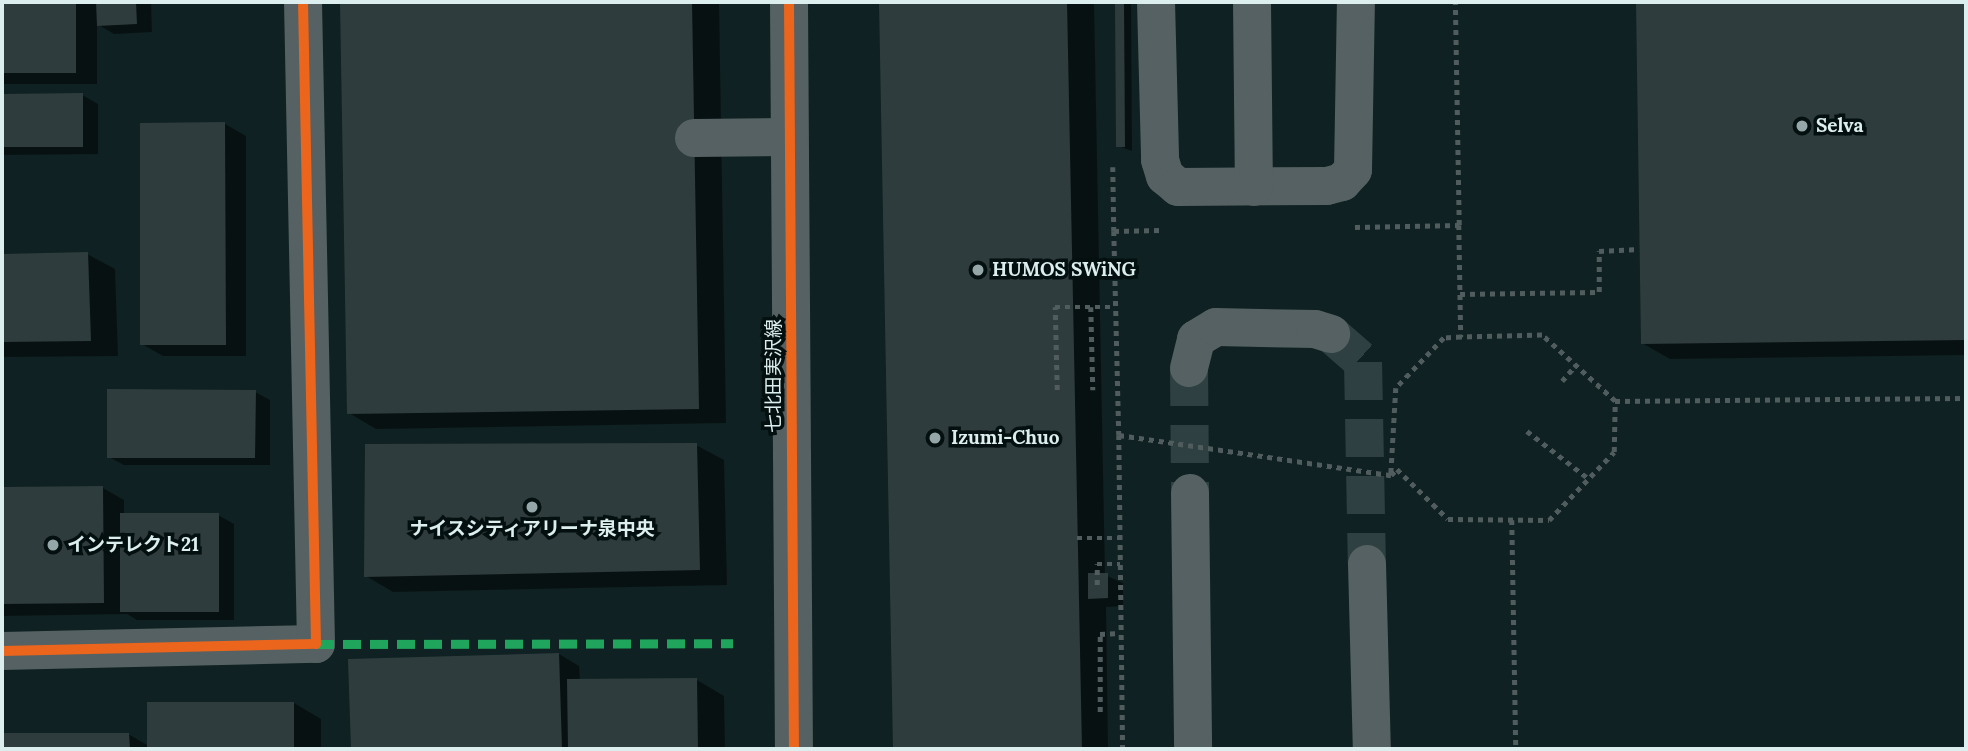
<!DOCTYPE html>
<meta charset="utf-8">
<style>
body{margin:0}
#map{position:relative;width:1968px;height:751px;overflow:hidden;background:#0f2122;font-family:Lora,"Noto Sans JP",serif}
div>[style]{position:absolute}
.shadow>*{inset:0;background:#0007}
.building>*{inset:0;background:#2e3c3d}
.minor-tunnel>*{height:38px;margin-top:-19px;transform-origin:0;background:repeating-linear-gradient(90deg,#2e4041 0 38px,transparent 0 57px)}
.path>*{height:4.5px;margin-top:-2.25px;transform-origin:0;background:repeating-linear-gradient(90deg,#505c5d 0 5px,transparent 0 10px)}
.minor>*{height:38px;margin:-19px;padding:0 19px;transform-origin:19px;border-radius:19px;background:#556162}
.quiet>*{height:9px;margin-top:-4.5px;transform-origin:0;background:repeating-linear-gradient(90deg,#20a55d 0 18px,transparent 0 27px)}
.cycleway>*{height:10px;margin:-5px;padding:0 5px;transform-origin:5px;border-radius:5px;background:#eb651d}
.dots>*{width:19px;height:19px;translate:-50% -50%;box-sizing:border-box;border:4px solid #040f10;border-radius:50%}
span{translate:-50% -50%;white-space:nowrap;text-align:center;line-height:1.15;-webkit-text-stroke:7px #040f10;paint-order:stroke}
.poi-label{font-size:19px;color:#dceeee;font-weight:700}
.left{translate:0 -50%;text-align:left}
.street-label{font-size:19px;color:#dceeee}
.frame{position:absolute;inset:0;border:4px solid #dceeee;pointer-events:none}
</style>
<div id="map">
<div class="shadow">
<div style="clip-path:polygon(2px 2px,151px 2px,152px 32px,114px 34px,97px 24px,97px 84px,2px 84px)"></div>
<div style="clip-path:polygon(342px 2px,719px 2px,726px 423px,376px 429px,349px 413px)"></div>
<div style="clip-path:polygon(881px 2px,1094px 2px,1105px 575px,1123px 583px,1123px 606px,1106px 607px,1108px 749px,895px 749px)"></div>
<div style="clip-path:polygon(1116px 2px,1131px 2px,1132px 151px,1118px 146px)"></div>
<div style="clip-path:polygon(1637px 2px,1966px 2px,1966px 355px,1670px 359px,1642px 343px)"></div>
<div style="clip-path:polygon(82px 95px,98px 104px,98px 154px,2px 155px,2px 96px)"></div>
<div style="clip-path:polygon(225px 124px,246px 136px,246px 356px,163px 356px,142px 344px)"></div>
<div style="clip-path:polygon(87px 254px,115px 269px,118px 356px,2px 357px,2px 256px)"></div>
<div style="clip-path:polygon(255px 392px,270px 400px,270px 465px,124px 465px,109px 457px)"></div>
<div style="clip-path:polygon(696px 445px,724px 460px,727px 585px,393px 592px,366px 576px)"></div>
<div style="clip-path:polygon(103px 488px,124px 500px,124px 515px,218px 515px,234px 524px,234px 620px,137px 620px,127px 614px,2px 616px,2px 489px)"></div>
<div style="clip-path:polygon(559px 654px,579px 666px,580px 680px,697px 680px,724px 696px,725px 749px,353px 749px,350px 661px)"></div>
<div style="clip-path:polygon(294px 703px,321px 719px,321px 749px,2px 749px,2px 734px,128px 734px,149px 746px)"></div>
</div>
<div class="building">
<div style="clip-path:polygon(2px 2px,76px 2px,76px 73px,2px 73px)"></div>
<div style="clip-path:polygon(96px 2px,136px 2px,137px 24px,97px 26px)"></div>
<div style="clip-path:polygon(340px 2px,692px 2px,699px 409px,347px 414px)"></div>
<div style="clip-path:polygon(879px 2px,1067px 2px,1082px 749px,893px 749px)"></div>
<div style="clip-path:polygon(1115px 2px,1124px 2px,1125px 147px,1116px 147px)"></div>
<div style="clip-path:polygon(1636px 2px,1966px 2px,1966px 340px,1641px 344px)"></div>
<div style="clip-path:polygon(83px 93px,83px 147px,2px 147px,2px 94px)"></div>
<div style="clip-path:polygon(225px 122px,226px 345px,140px 345px,140px 123px)"></div>
<div style="clip-path:polygon(88px 252px,91px 341px,2px 342px,2px 254px)"></div>
<div style="clip-path:polygon(107px 389px,256px 390px,255px 458px,107px 458px)"></div>
<div style="clip-path:polygon(697px 443px,700px 570px,364px 577px,365px 444px)"></div>
<div style="clip-path:polygon(103px 486px,104px 603px,2px 604px,2px 487px)"></div>
<div style="clip-path:polygon(120px 513px,219px 513px,219px 612px,120px 612px)"></div>
<div style="clip-path:polygon(1088px 573px,1108px 573px,1108px 598px,1088px 599px)"></div>
<div style="clip-path:polygon(559px 653px,562px 749px,351px 749px,348px 659px)"></div>
<div style="clip-path:polygon(697px 678px,698px 749px,568px 749px,567px 679px)"></div>
<div style="clip-path:polygon(147px 702px,294px 702px,294px 749px,147px 749px)"></div>
<div style="clip-path:polygon(2px 733px,129px 733px,130px 749px,2px 749px)"></div>
</div>
<div class="minor-tunnel">
<div style="left:1331px;top:334px;width:43px;rotate:41.2deg"></div>
<div style="left:1363px;top:362px;width:202px;rotate:88.9deg"></div>
<div style="left:1189px;top:368px;width:125px;rotate:89.5deg"></div>
</div>
<div class="path">
<div style="left:1113px;top:167px;width:64px;rotate:89.1deg"></div>
<div style="left:1114px;top:231px;width:47px;rotate:-1.2deg"></div>
<div style="left:1459px;top:225px;width:112px;rotate:89deg"></div>
<div style="left:1461px;top:337px;width:17px;rotate:177deg"></div>
<div style="left:1444px;top:338px;width:69px;rotate:133.8deg"></div>
<div style="left:1396px;top:388px;width:87px;rotate:93.3deg"></div>
<div style="left:1391px;top:475px;width:8px;rotate:-45deg"></div>
<div style="left:1397px;top:469px;width:71px;rotate:44.4deg"></div>
<div style="left:1448px;top:519px;width:101px;rotate:0.6deg"></div>
<div style="left:1549px;top:520px;width:94px;rotate:-46.3deg"></div>
<div style="left:1614px;top:452px;width:51px;rotate:-88.9deg"></div>
<div style="left:1615px;top:401px;width:98px;rotate:-137.9deg"></div>
<div style="left:1542px;top:335px;width:81px;rotate:178.6deg"></div>
<div style="left:1355px;top:227px;width:104px;rotate:-1.1deg"></div>
<div style="left:1459px;top:225px;width:223px;rotate:-91deg"></div>
<div style="left:1114px;top:231px;width:204px;rotate:88.6deg"></div>
<div style="left:1119px;top:435px;width:275px;rotate:8.4deg"></div>
<div style="left:1460px;top:294px;width:139px;rotate:-0.8deg"></div>
<div style="left:1599px;top:292px;width:41px;rotate:-90deg"></div>
<div style="left:1599px;top:251px;width:40px;rotate:-2.9deg"></div>
<div style="left:1091px;top:307px;width:83px;rotate:88.6deg"></div>
<div style="left:1562px;top:381px;width:21px;rotate:-49deg"></div>
<div style="left:1057px;top:390px;width:83px;rotate:-91.4deg"></div>
<div style="left:1055px;top:307px;width:60px"></div>
<div style="left:1615px;top:401px;width:351px;rotate:-0.5deg"></div>
<div style="left:1527px;top:431px;width:78px;rotate:37.7deg"></div>
<div style="left:1119px;top:435px;width:314px;rotate:89.3deg"></div>
<div style="left:1512px;top:520px;width:229px;rotate:89deg"></div>
<div style="left:1077px;top:538px;width:43px"></div>
<div style="left:1097px;top:585px;width:21px;rotate:-90deg"></div>
<div style="left:1097px;top:564px;width:23px"></div>
<div style="left:1100px;top:712px;width:78px;rotate:-90deg"></div>
<div style="left:1100px;top:634px;width:20px;rotate:-3deg"></div>
</div>
<div class="minor">
<div style="left:789px;top:2px;width:747px;rotate:89.62deg"></div>
<div style="left:1156px;top:2px;width:158px;rotate:88.5deg"></div>
<div style="left:1160px;top:160px;width:17px;rotate:73deg"></div>
<div style="left:1165px;top:176px;width:17px;rotate:40deg"></div>
<div style="left:1178px;top:187px;width:149px;rotate:-0.4deg"></div>
<div style="left:1327px;top:186px;width:16px;rotate:-15deg"></div>
<div style="left:1342px;top:182px;width:16px;rotate:-47deg"></div>
<div style="left:1353px;top:170px;width:168px;rotate:-89deg"></div>
<div style="left:1252px;top:2px;width:185px;rotate:89.4deg"></div>
<div style="left:694px;top:138px;width:95px;rotate:-0.6deg"></div>
<div style="left:1189px;top:368px;width:30px;rotate:-76deg"></div>
<div style="left:1196px;top:339px;width:23px;rotate:-31deg"></div>
<div style="left:1216px;top:327px;width:99px;rotate:1.2deg"></div>
<div style="left:1315px;top:329px;width:17px;rotate:17deg"></div>
<div style="left:1190px;top:493px;width:256px;rotate:89.3deg"></div>
<div style="left:1367px;top:564px;width:185px;rotate:88.5deg"></div>
<div style="left:2px;top:651px;width:314px;rotate:-1.3deg"></div>
<div style="left:316px;top:644px;width:642px;rotate:-91.16deg"></div>
</div>
<div class="quiet">
<div style="left:316px;top:644px;width:417px;rotate:-0.1deg"></div>
</div>
<div class="cycleway">
<div style="left:789px;top:2px;width:747px;rotate:89.62deg"></div>
<div style="left:2px;top:651px;width:314px;rotate:-1.3deg"></div>
<div style="left:316px;top:644px;width:642px;rotate:-91.16deg"></div>
</div>
<div class="dots">
<div style="left:1802px;top:126px;background:#94a6a7"></div>
<div style="left:978px;top:270px;background:#94a6a7"></div>
<div style="left:935px;top:438px;background:#94a6a7"></div>
<div style="left:532px;top:507px;background:#94a6a7"></div>
<div style="left:53px;top:545px;background:#94a6a7"></div>
</div>
<div class="poi-label">
<span class="left" style="left:1816px;top:126px">Selva</span>
<span class="left" style="left:992px;top:270px">HUMOS SWiNG</span>
<span class="left" style="left:951px;top:438px">Izumi-Chuo</span>
<span style="left:532px;top:529px">ナイスシティアリーナ泉中央</span>
<span class="left" style="left:67px;top:545px">インテレクト21</span>
</div>
<div class="street-label">
<span style="left:774px;top:376px;rotate:-90deg">七北田実沢線</span>
</div>
<div class="frame"></div>
</div>
